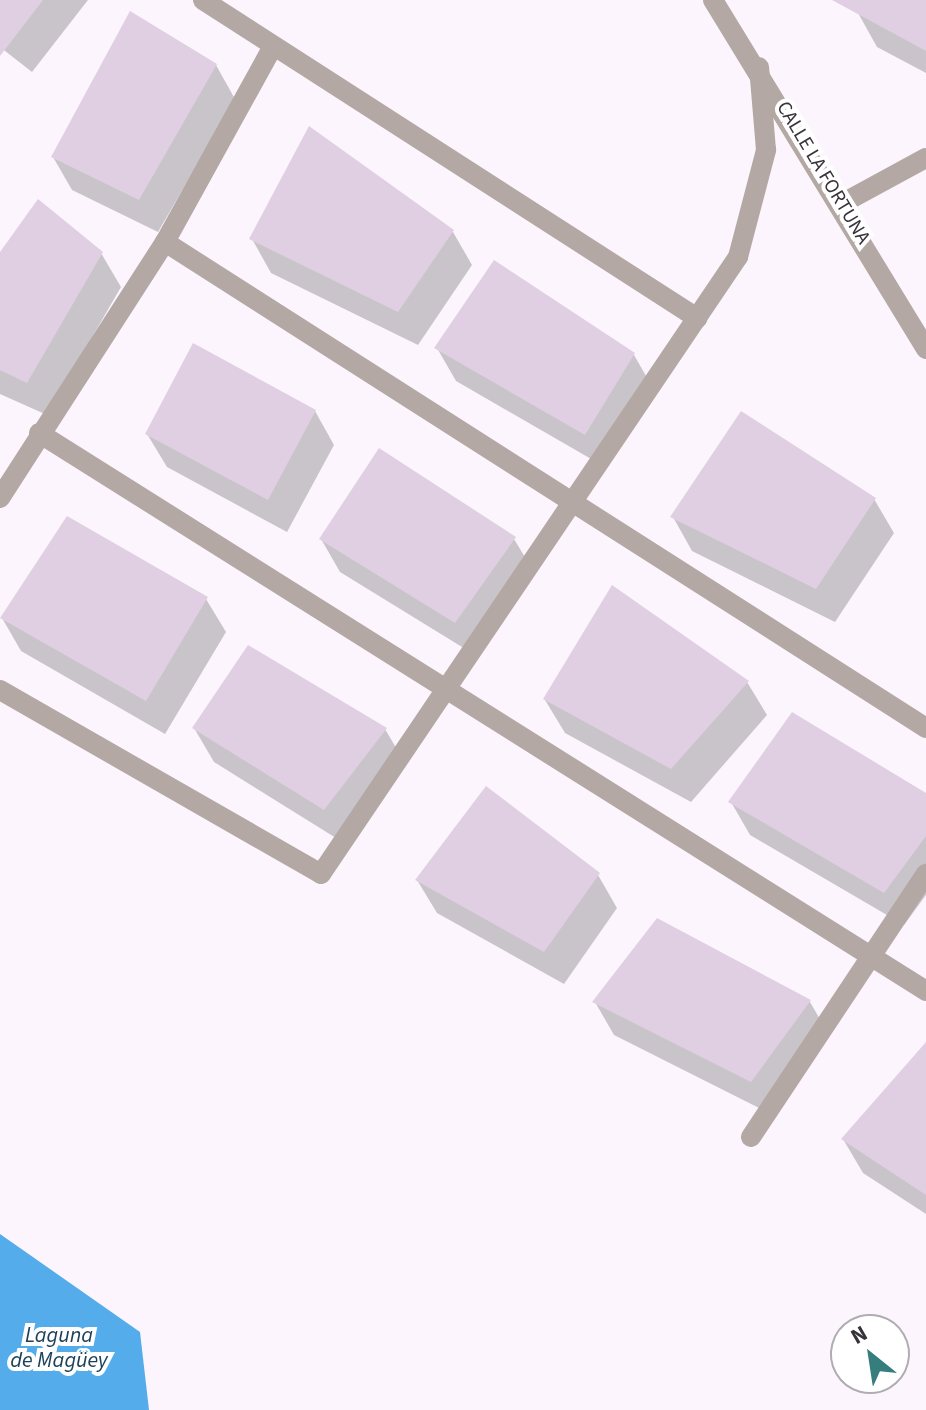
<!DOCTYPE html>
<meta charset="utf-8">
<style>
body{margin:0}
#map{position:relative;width:926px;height:1410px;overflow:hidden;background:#fcf5fd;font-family:"Source Sans 3",sans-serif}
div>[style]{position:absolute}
.water>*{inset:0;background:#54adea}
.shadow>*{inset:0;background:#0003}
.building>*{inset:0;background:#e0cfe2}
.minor>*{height:20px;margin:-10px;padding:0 10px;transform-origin:10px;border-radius:10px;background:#b3a8a4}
span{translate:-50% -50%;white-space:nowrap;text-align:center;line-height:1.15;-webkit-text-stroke:8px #fff;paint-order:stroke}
.street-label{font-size:20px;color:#383239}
.water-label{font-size:22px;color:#1c415b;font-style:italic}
.north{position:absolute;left:830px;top:1314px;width:80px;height:80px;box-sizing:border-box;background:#fff;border:2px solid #afadb0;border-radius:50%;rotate:330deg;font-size:22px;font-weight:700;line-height:32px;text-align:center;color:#383239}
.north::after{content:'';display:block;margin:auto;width:28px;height:36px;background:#367e7d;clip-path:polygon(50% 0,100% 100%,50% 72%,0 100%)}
</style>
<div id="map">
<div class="water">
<div style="clip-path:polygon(0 1234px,140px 1332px,149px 1410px,0 1410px)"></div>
</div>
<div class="shadow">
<div style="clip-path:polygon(0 0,88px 0,32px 72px,0 47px)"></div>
<div style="clip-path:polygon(869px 0,926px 0,926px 73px,877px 47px,858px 13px)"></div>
<div style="clip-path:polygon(216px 65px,235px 99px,158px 232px,72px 190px,53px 157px)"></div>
<div style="clip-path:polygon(453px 232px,472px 265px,418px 345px,271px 273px,252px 239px)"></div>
<div style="clip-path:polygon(101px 253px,121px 287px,47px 415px,0 394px,0 256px)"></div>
<div style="clip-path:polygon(437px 348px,634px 355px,653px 388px,605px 467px,456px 381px)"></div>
<div style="clip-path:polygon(315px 411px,334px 445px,287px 532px,167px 467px,147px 434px)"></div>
<div style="clip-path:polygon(874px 499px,894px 533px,835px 622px,692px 551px,673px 517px)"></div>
<div style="clip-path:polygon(321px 539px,514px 539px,534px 572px,475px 655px,340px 572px)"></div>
<div style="clip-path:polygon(206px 599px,226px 632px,165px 734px,21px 651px,2px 618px)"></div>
<div style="clip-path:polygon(747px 682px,767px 715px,691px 802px,565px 733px,545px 700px)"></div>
<div style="clip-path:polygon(194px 728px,385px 729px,405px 763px,344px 843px,214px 762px)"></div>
<div style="clip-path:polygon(926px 796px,926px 895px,904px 925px,750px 835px,731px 802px)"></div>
<div style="clip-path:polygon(598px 875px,617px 908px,564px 984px,437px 913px,417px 880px)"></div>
<div style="clip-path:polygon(658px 921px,810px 1002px,829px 1035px,771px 1114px,614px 1035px,595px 1002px)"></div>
<div style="clip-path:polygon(926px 1069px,926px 1214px,863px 1173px,843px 1139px)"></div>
</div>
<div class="building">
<div style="clip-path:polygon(0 0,43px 0,0 56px)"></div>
<div style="clip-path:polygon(832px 0,926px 0,926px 51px)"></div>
<div style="clip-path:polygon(130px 11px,217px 64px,139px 200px,51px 157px)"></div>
<div style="clip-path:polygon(309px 126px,454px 230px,398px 312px,249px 239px)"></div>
<div style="clip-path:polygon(38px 199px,103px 252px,27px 383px,0 370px,0 252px)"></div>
<div style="clip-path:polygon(494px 260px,635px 353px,585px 435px,434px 348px)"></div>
<div style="clip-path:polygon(193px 343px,316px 410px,268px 500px,145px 434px)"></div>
<div style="clip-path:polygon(741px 411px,876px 498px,816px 589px,670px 517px)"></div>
<div style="clip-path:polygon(379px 448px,516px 537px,455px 623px,319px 539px)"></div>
<div style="clip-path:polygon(67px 516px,208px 597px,146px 701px,0 618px)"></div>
<div style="clip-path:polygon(612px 585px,749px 681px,671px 769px,543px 699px)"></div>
<div style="clip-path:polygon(248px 645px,387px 728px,324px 810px,192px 728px)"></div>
<div style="clip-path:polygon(792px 712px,926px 793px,926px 836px,884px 893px,728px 802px)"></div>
<div style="clip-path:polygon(486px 786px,600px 873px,544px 952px,415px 880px)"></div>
<div style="clip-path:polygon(657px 918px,811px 1000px,751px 1082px,592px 1002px)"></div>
<div style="clip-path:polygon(926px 1042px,926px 1195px,841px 1139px)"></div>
</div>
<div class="minor">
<div style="left:203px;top:0;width:588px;rotate:32.77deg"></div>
<div style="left:713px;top:0;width:409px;rotate:58.6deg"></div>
<div style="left:843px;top:203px;width:94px;rotate:-28.5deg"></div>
<div style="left:165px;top:242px;width:903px;rotate:32.56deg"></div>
<div style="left:39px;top:433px;width:1048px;rotate:32.17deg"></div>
<div style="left:0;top:498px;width:305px;rotate:-57.2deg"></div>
<div style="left:165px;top:242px;width:222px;rotate:-61.1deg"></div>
<div style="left:0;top:690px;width:370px;rotate:29.8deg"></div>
<div style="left:321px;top:874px;width:745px;rotate:-55.95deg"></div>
<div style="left:738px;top:257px;width:111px;rotate:-75.3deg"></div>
<div style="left:766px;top:150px;width:83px;rotate:-94.8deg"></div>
<div style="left:751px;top:1137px;width:316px;rotate:-56.4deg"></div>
</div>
<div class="street-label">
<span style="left:823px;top:173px;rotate:59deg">CALLE LA FORTUNA</span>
</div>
<div class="water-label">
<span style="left:59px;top:1348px">Laguna<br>de Magüey</span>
</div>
<div class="north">N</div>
</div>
